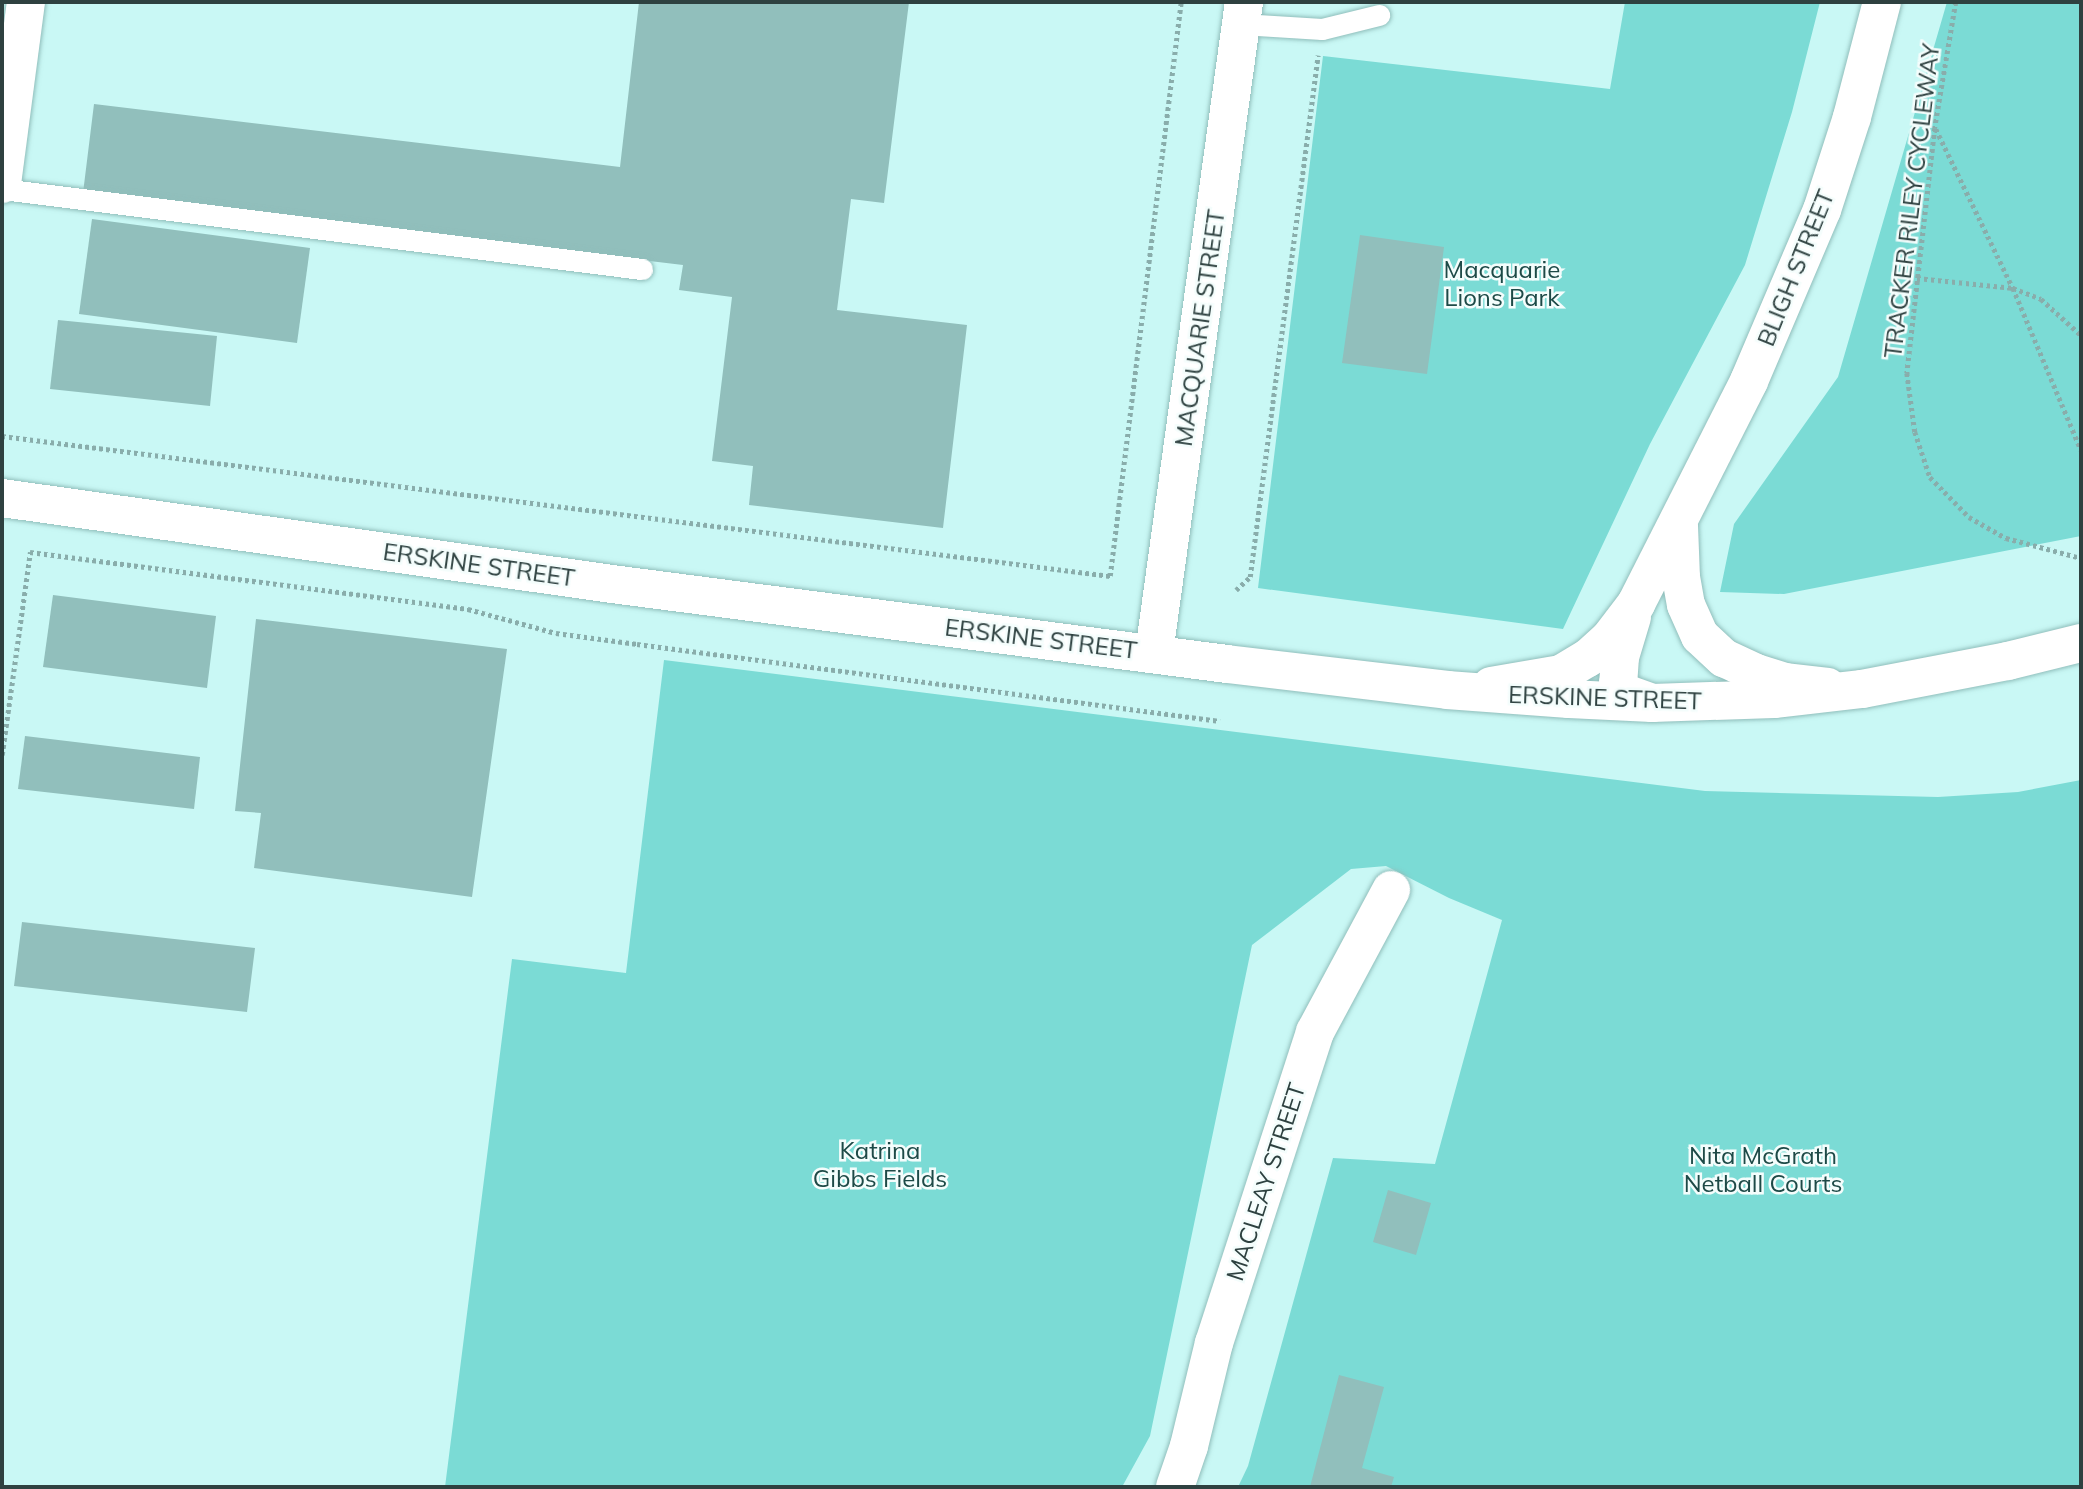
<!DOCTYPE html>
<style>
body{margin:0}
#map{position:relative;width:2083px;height:1489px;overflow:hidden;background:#c9f8f5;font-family:Mulish,sans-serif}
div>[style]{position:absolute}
.green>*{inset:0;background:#7bdbd5}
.building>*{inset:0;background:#91bfbc}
.path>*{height:4.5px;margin-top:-2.25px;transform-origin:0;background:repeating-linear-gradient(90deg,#89adab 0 3.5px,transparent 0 7px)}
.roads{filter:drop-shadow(0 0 2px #90bebb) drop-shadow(0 0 2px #90bebb)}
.lane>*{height:21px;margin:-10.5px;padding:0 10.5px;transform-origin:10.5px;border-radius:10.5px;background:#fff}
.street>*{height:38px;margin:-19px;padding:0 19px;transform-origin:19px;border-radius:19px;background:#fff}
.secondary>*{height:38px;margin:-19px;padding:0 19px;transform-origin:19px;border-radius:19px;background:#fff}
.highway>*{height:38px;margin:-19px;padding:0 19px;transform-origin:19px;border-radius:19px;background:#fff}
span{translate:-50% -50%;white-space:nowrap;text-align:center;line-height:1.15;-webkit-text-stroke:5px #f4fdfc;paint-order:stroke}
.street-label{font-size:24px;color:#2e4140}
.park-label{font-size:24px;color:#1d4a47}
.frame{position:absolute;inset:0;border:4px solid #2e4140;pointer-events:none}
</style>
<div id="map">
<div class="green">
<div style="clip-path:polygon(1625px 2px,1820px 2px,1792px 112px,1745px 265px,1650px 444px,1563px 629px,1258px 588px,1323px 56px,1610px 89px)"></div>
<div style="clip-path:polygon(1947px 2px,2081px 2px,2081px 536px,1784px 594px,1720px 592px,1734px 524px,1838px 377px)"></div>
<div style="clip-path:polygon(664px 660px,1705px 791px,1938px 797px,2018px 792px,2081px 780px,2081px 1487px,1238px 1487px,1248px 1466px,1333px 1158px,1435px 1164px,1502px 920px,1449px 898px,1386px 866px,1351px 869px,1252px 945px,1150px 1436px,1122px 1487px,445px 1487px,512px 959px,626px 973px)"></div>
</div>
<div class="building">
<div style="clip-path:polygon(639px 2px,909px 2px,884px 203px,851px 199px,837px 310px,967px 325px,943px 528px,749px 505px,753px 466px,712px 461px,732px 297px,679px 290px,683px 265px,83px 193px,94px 104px,620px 167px)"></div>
<div style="clip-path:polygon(92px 219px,310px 248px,297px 343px,79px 314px)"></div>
<div style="clip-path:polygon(1360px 235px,1444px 247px,1427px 374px,1342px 363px)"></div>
<div style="clip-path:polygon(58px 320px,217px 336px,210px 406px,50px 389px)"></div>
<div style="clip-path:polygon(53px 595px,216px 616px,207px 688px,43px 667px)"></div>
<div style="clip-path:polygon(256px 619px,507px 649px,472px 897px,254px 868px,261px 813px,235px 811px)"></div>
<div style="clip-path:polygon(25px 736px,200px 757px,194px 809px,18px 789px)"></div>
<div style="clip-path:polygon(22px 922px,255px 948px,247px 1012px,14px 986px)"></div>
<div style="clip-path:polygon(1388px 1190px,1431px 1203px,1416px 1255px,1373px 1242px)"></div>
<div style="clip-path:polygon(1339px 1375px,1384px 1387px,1362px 1468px,1394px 1477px,1391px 1487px,1310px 1487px)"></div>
</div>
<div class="path">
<div style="left:1956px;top:2px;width:128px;rotate:99.5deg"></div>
<div style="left:1935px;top:128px;width:247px;rotate:96.5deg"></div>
<div style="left:1907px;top:373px;width:60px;rotate:82.3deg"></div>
<div style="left:1915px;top:432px;width:47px;rotate:71.6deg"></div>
<div style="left:1930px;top:477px;width:56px;rotate:45.7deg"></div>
<div style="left:1969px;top:517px;width:43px;rotate:29.6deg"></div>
<div style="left:2006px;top:538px;width:78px;rotate:14.9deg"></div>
<div style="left:1936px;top:129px;width:177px;rotate:64.2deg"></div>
<div style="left:2013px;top:288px;width:176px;rotate:67.2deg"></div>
<div style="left:1917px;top:278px;width:97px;rotate:5.9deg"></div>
<div style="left:2013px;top:288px;width:30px;rotate:21deg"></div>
<div style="left:2041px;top:299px;width:54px;rotate:42deg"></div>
<div style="left:2px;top:436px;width:1117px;rotate:7.2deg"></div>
<div style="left:1110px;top:576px;width:578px;rotate:-82.95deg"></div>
<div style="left:1236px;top:590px;width:19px;rotate:-43deg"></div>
<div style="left:1250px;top:577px;width:526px;rotate:-82.58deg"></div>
<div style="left:2px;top:755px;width:205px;rotate:-82.1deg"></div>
<div style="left:30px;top:552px;width:442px;rotate:7.4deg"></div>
<div style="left:468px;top:609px;width:91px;rotate:15.3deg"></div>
<div style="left:556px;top:633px;width:82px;rotate:7.7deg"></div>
<div style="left:637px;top:644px;width:588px;rotate:7.52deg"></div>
</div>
<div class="roads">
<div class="lane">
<div style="left:1241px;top:24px;width:81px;rotate:3.5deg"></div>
<div style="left:1322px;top:29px;width:59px;rotate:-13.8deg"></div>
<div style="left:2px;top:189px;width:645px;rotate:7.13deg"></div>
</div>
<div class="street">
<div style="left:2px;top:184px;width:184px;rotate:-82.5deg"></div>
<div style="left:1154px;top:653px;width:657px;rotate:-82.13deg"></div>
<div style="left:1175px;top:1487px;width:43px;rotate:-71.1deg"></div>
<div style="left:1189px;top:1446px;width:106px;rotate:-76.4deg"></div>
<div style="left:1214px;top:1343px;width:327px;rotate:-72deg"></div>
<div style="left:1315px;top:1032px;width:161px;rotate:-61.8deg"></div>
</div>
<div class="secondary">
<div style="left:1679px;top:526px;width:51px;rotate:87.8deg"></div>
<div style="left:1681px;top:577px;width:28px;rotate:80deg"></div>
<div style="left:1686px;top:605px;width:34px;rotate:66deg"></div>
<div style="left:1700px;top:636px;width:33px;rotate:43deg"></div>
<div style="left:1724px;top:658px;width:35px;rotate:25deg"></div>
<div style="left:1756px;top:673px;width:31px;rotate:17deg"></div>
<div style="left:1786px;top:682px;width:42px;rotate:6.8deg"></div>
<div style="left:1632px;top:617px;width:42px;rotate:106.7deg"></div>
<div style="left:1620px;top:657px;width:26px;rotate:94deg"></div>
<div style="left:1618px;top:683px;width:10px;rotate:66deg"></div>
<div style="left:1622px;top:692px;width:32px;rotate:20deg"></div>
<div style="left:1491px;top:686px;width:71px;rotate:-9.7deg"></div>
<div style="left:1561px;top:674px;width:31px;rotate:-31deg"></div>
<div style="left:1588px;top:658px;width:30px;rotate:-42deg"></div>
<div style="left:1610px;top:638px;width:43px;rotate:-52.6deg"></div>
<div style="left:1636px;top:604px;width:250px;rotate:-63.1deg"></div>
<div style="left:1749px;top:381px;width:186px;rotate:-66.9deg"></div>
<div style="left:1822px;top:210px;width:98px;rotate:-72.1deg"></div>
<div style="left:1852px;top:117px;width:119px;rotate:-75.4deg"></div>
</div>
<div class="highway">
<div style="left:2px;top:498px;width:616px;rotate:8.02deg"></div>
<div style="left:612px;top:584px;width:620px;rotate:7.41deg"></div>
<div style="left:1227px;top:664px;width:222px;rotate:6.7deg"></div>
<div style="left:1447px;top:690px;width:122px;rotate:4.2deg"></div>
<div style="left:1569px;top:699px;width:83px;rotate:2.8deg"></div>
<div style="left:1652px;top:703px;width:122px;rotate:-1.9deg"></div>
<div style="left:1774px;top:699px;width:89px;rotate:-6.5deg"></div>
<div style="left:1862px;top:689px;width:149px;rotate:-10.9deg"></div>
<div style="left:2008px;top:661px;width:75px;rotate:-13.9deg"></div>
</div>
</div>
<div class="street-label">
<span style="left:1912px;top:201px;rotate:-83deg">TRACKER RILEY CYCLEWAY</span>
<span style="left:1796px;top:268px;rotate:-68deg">BLIGH STREET</span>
<span style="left:1200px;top:328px;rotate:-82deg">MACQUARIE STREET</span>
<span style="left:479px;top:565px;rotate:8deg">ERSKINE STREET</span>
<span style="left:1041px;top:639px;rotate:7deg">ERSKINE STREET</span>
<span style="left:1605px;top:698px;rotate:2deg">ERSKINE STREET</span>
<span style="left:1266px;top:1182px;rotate:-72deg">MACLEAY STREET</span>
</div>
<div class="park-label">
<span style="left:1502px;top:284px">Macquarie<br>Lions Park</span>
<span style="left:880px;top:1165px">Katrina<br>Gibbs Fields</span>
<span style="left:1763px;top:1170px">Nita McGrath<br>Netball Courts</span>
</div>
<div class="frame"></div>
</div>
